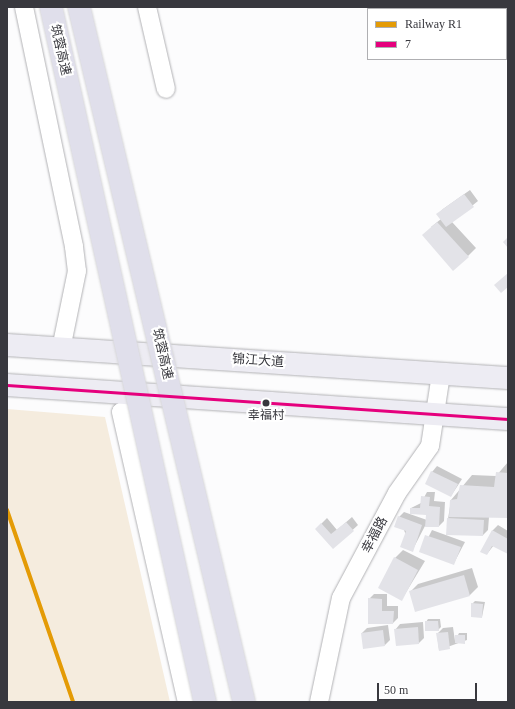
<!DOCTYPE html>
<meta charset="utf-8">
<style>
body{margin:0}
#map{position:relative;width:515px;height:709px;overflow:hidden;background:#fcfcfd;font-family:"Times New Roman","Noto Sans SC",serif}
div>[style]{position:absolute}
.green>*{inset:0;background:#f5ecde}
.shadow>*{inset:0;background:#0003}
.building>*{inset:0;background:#e3e3e8}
.roads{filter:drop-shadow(0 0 1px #b2b2b5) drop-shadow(0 0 1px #b2b2b5)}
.minor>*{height:18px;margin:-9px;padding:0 9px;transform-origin:9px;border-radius:9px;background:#fff}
.major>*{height:22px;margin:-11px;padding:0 11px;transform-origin:11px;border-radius:11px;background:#edecf3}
.bridges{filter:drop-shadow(0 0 1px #d6d6d8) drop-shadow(0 0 1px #d6d6d8)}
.highway-bridge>*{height:22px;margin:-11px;padding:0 11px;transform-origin:11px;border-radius:11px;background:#e0dfeb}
.bus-1>*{height:3px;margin:-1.5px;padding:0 1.5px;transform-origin:1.5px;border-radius:1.5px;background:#e5007d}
.rail-1>*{height:4px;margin:-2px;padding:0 2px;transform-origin:2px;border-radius:2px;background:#e49b06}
.dots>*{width:11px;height:11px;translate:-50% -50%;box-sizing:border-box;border:2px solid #fff;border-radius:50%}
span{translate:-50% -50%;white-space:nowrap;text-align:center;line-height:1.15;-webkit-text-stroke:4px #fff;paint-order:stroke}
.bus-label{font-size:12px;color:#38383e}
.street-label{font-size:13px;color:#38383e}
.frame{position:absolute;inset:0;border:8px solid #38383e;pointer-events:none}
.legend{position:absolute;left:367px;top:8px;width:140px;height:52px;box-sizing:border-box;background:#fff;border:1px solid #afafb2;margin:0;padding:5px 7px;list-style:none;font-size:12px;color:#38383e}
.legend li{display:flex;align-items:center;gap:8px;height:20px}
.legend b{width:20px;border:1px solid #afafb2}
.scale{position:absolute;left:377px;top:683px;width:100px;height:18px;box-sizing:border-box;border:2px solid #38383e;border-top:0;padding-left:5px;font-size:12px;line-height:14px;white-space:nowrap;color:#38383e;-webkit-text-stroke:3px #fff;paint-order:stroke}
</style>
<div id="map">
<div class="green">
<div style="clip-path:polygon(7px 409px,105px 417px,170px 702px,7px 702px)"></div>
</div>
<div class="shadow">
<div style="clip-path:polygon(470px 190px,478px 201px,452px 222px,476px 248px,468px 256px,431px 227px,441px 219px,438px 214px,443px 209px)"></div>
<div style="clip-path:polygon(508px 462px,508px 517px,489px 517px,488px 530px,483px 535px,448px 519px,451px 500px,472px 475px,496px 476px)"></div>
<div style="clip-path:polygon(437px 466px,462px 479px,451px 496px,432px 472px)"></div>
<div style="clip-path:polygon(427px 492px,435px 492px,434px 501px,445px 502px,444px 521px,439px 526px,425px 526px,412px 551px,399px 517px,404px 512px,427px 520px,427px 514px,411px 508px,421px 503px)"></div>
<div style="clip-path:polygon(352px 517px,358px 525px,333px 548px,316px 529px,327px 518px,337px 530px)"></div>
<div style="clip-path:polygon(498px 525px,508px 531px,508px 553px,494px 545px,487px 554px,492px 531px)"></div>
<div style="clip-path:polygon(432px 530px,465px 542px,454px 563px,421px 552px)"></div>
<div style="clip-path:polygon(403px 550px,425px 561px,402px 599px,395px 558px)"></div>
<div style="clip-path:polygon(472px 568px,478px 587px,470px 595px,410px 592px,418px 584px)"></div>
<div style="clip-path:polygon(374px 594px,387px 594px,387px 606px,398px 606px,398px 618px,393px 623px,369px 599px)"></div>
<div style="clip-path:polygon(475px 601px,485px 602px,482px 617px,472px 604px)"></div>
<div style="clip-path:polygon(428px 619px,440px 619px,441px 627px,438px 630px,426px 622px)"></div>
<div style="clip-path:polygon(423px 622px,424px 638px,419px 643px,395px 630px,400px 624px)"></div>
<div style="clip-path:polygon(388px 625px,390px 640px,385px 645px,362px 633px,367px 628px)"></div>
<div style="clip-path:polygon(453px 627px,455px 641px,459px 633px,467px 633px,467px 640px,439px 650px,437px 634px,443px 628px)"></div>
</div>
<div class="building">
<div style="clip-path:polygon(464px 194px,474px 207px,446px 227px,436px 214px)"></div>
<div style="clip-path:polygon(437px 222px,469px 257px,453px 271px,422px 235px)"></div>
<div style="clip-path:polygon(508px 237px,508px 248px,503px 242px)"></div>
<div style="clip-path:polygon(508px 273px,508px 287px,501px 293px,494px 285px)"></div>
<div style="clip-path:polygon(431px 471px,458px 484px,451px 497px,425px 484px)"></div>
<div style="clip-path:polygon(496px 472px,508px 473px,508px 518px,449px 517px,450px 500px,457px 499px,460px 485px,494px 487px)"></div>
<div style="clip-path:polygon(421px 496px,430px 497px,429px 506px,440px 507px,439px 527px,425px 527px,426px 515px,410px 514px,410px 508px,420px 508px)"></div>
<div style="clip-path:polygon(398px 516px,422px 525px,413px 552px,400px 547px,406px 531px,394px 527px)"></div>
<div style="clip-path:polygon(447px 518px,484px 520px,483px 536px,446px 535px)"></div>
<div style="clip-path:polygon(346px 522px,354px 531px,333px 549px,315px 529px,321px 523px,331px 534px)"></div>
<div style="clip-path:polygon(492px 530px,508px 539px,508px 554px,492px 546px,487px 555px,480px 552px)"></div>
<div style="clip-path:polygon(425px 535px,461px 547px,454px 565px,419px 552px)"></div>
<div style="clip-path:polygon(394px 557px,418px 570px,402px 601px,378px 588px)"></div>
<div style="clip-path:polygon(464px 575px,470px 596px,415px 612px,409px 591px)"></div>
<div style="clip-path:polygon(368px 598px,382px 599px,382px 611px,394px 611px,393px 624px,368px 624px)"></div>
<div style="clip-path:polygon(471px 603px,483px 604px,482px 618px,471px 617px)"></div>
<div style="clip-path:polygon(425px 621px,438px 621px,439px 631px,425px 631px)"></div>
<div style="clip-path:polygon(418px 627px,419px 644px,396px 646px,394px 629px)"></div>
<div style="clip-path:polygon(383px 630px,385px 646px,363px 649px,361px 633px)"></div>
<div style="clip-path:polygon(448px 632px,450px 649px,439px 651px,436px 633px)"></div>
<div style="clip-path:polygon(455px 635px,465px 635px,465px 644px,455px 643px)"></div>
</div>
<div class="roads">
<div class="minor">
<div style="left:24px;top:7px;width:245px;rotate:78.2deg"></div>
<div style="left:74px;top:247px;width:24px;rotate:83deg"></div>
<div style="left:77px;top:271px;width:80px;rotate:101.6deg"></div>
<div style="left:147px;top:7px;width:84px;rotate:77deg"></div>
<div style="left:149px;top:396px;width:32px;rotate:150deg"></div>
<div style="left:121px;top:412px;width:297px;rotate:77.2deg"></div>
<div style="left:319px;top:702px;width:106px;rotate:-78.1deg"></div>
<div style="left:341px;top:598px;width:119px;rotate:-61.9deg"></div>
<div style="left:397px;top:493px;width:57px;rotate:-54.9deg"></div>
<div style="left:430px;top:446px;width:73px;rotate:-81.3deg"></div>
</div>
<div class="major">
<div style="left:7px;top:345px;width:502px;rotate:3.77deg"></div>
<div style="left:7px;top:385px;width:502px;rotate:3.88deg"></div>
</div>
</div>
<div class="bridges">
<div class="highway-bridge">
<div style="left:51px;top:7px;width:712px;rotate:77.51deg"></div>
<div style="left:79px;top:7px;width:714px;rotate:76.64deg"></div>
</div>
</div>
<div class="bus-1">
<div style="left:7px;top:385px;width:502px;rotate:3.88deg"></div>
</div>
<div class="rail-1">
<div style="left:7px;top:510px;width:203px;rotate:71deg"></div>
</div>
<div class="dots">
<div style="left:266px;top:403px;background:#38383e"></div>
</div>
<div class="bus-label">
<span style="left:266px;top:416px">幸福村</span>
</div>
<div class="street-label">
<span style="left:60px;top:50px;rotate:77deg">筑蓉高速</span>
<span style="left:162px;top:354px;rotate:77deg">筑蓉高速</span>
<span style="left:258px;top:361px;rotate:4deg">锦江大道</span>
<span style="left:375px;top:535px;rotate:-62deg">幸福路</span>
</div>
<div class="frame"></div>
<ul class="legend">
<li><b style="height:5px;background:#e49b06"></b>Railway R1</li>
<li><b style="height:5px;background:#e5007d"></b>7</li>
</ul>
<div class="scale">50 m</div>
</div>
